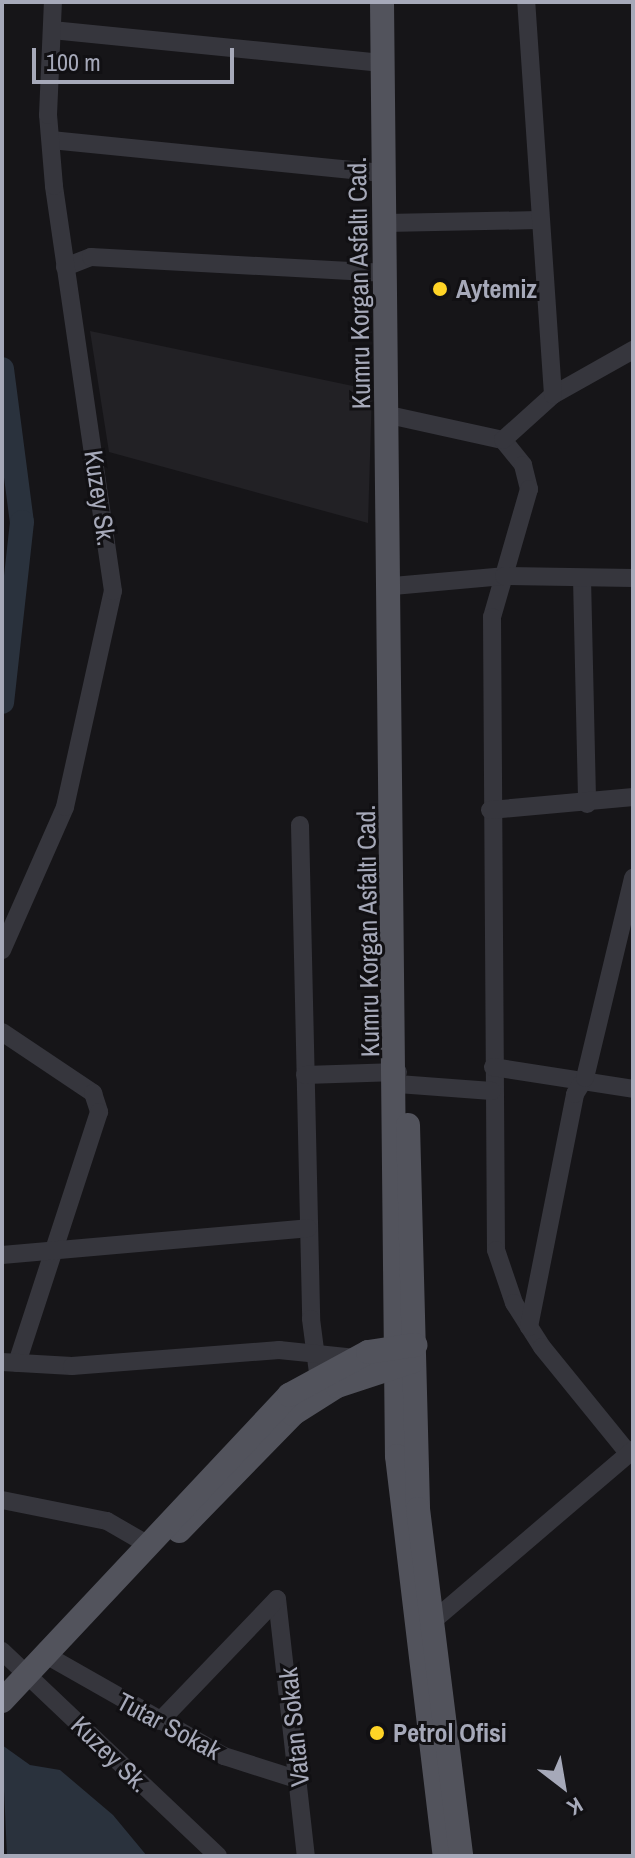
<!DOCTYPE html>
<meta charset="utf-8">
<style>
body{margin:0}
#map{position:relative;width:635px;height:1858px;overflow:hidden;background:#161518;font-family:"Archivo Narrow",sans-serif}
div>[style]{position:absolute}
.built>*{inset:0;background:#222125}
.water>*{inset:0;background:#2a323d}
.river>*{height:24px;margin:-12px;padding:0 12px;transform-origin:12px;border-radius:12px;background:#2a323d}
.minor>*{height:18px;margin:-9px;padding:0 9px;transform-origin:9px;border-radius:9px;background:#36363d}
.major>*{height:24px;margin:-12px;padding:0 12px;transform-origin:12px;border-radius:12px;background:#52535c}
.dots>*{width:22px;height:22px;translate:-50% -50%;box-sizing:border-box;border:4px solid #111013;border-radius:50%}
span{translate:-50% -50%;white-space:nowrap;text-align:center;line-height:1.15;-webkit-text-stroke:6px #111013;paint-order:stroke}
.street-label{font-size:26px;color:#a6a9b9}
.poi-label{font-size:26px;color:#a6a9b9;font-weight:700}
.left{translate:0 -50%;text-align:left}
.frame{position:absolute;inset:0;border:4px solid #a6a9b9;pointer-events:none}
.north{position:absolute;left:523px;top:1746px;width:80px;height:80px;-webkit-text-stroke:6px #111013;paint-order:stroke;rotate:149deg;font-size:22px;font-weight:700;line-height:32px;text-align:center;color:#a6a9b9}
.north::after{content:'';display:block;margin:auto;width:28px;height:36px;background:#a6a9b9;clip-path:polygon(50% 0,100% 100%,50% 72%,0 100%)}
.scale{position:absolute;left:32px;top:48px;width:202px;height:36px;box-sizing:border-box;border:4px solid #a6a9b9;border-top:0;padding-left:10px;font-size:24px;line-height:28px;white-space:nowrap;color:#a6a9b9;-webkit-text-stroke:6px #111013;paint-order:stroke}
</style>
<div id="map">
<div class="built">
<div style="clip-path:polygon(90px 331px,372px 390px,368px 523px,109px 452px)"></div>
</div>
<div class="water">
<div style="clip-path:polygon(2px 1745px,30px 1765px,60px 1770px,113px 1815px,147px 1856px,7px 1856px)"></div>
</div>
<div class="river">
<div style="left:2px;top:369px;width:154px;rotate:82.6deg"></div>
<div style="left:22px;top:522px;width:181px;rotate:96.3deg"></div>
</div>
<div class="minor">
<div style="left:52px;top:30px;width:334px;rotate:5.7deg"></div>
<div style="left:51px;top:140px;width:335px;rotate:5.7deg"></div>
<div style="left:386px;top:223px;width:152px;rotate:-1.1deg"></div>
<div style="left:65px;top:267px;width:28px;rotate:-21deg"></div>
<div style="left:91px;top:257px;width:296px;rotate:3.1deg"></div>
<div style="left:553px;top:395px;width:92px;rotate:-29.4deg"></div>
<div style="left:389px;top:415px;width:117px;rotate:12.4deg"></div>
<div style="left:503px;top:440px;width:32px;rotate:51deg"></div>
<div style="left:523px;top:465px;width:25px;rotate:76deg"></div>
<div style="left:529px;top:489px;width:133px;rotate:106.1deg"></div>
<div style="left:492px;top:617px;width:633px;rotate:89.64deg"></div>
<div style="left:496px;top:1250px;width:56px;rotate:71.2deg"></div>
<div style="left:514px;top:1303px;width:52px;rotate:57.5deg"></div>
<div style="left:542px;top:1347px;width:136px;rotate:50.9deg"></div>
<div style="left:503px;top:440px;width:67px;rotate:-42deg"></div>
<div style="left:553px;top:395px;width:394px;rotate:-93.9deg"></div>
<div style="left:582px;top:578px;width:226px;rotate:88.7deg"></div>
<div style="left:393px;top:586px;width:111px;rotate:-5.1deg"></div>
<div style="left:504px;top:576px;width:129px;rotate:0.9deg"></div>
<div style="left:490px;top:810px;width:144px;rotate:-5.2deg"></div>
<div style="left:300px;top:825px;width:494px;rotate:88.7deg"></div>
<div style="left:311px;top:1319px;width:70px;rotate:82.6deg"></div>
<div style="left:2px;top:950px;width:156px;rotate:-66.2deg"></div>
<div style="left:65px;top:807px;width:221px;rotate:-77.5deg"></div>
<div style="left:113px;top:591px;width:409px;rotate:-98.3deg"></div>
<div style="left:54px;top:186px;width:71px;rotate:-94.8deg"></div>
<div style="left:48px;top:115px;width:113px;rotate:-87.5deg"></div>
<div style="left:2px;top:1032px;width:110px;rotate:33.8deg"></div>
<div style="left:93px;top:1093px;width:20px;rotate:72deg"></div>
<div style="left:99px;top:1112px;width:264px;rotate:108.1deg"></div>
<div style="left:493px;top:1067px;width:142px;rotate:8.9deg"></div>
<div style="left:305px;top:1075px;width:93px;rotate:-1.8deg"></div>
<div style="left:398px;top:1084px;width:94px;rotate:4.3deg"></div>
<div style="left:2px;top:1255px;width:307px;rotate:-5deg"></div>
<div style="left:529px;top:1327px;width:237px;rotate:-78.8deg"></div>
<div style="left:575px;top:1094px;width:19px;rotate:-58deg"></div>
<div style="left:585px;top:1078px;width:206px;rotate:-76.5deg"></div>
<div style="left:2px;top:1362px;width:70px;rotate:3.3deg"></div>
<div style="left:72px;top:1366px;width:208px;rotate:-4.4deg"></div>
<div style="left:279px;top:1350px;width:77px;rotate:5.9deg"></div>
<div style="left:2px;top:1500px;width:107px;rotate:11.3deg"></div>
<div style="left:107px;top:1521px;width:44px;rotate:30.1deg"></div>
<div style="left:277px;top:1599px;width:259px;rotate:83.6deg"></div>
<div style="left:434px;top:1620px;width:262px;rotate:-40.5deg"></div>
<div style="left:2px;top:1651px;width:298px;rotate:43.5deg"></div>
<div style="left:46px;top:1655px;width:205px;rotate:29.6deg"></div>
<div style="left:224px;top:1756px;width:79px;rotate:17.7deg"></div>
<div style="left:160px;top:1721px;width:169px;rotate:-46.2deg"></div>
</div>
<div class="major">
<div style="left:382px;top:2px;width:1454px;rotate:89.41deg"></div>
<div style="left:397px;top:1456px;width:403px;rotate:83.2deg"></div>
<div style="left:408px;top:1125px;width:384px;rotate:88.5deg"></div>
<div style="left:418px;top:1509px;width:350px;rotate:82.9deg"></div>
<div style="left:179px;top:1531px;width:163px;rotate:-45.7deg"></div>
<div style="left:293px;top:1414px;width:52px;rotate:-32.5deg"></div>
<div style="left:337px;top:1386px;width:80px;rotate:-18.2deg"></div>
<div style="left:2px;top:1701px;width:420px;rotate:-46.8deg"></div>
<div style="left:289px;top:1395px;width:90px;rotate:-28.6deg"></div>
<div style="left:368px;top:1352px;width:48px;rotate:-8.5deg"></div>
</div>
<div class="dots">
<div style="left:440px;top:289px;background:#ffd426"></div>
<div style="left:377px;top:1733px;background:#ffd426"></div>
</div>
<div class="street-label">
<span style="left:359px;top:283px;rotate:-91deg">Kumru Korgan Asfaltı Cad.</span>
<span style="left:100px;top:498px;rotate:82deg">Kuzey Sk.</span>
<span style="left:368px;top:931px;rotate:-91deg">Kumru Korgan Asfaltı Cad.</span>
<span style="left:169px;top:1726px;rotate:28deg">Tutar Sokak</span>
<span style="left:294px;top:1727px;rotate:-96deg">Vatan Sokak</span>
<span style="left:110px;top:1754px;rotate:44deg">Kuzey Sk.</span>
</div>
<div class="poi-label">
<span class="left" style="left:456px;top:289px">Aytemiz</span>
<span class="left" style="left:393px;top:1733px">Petrol Ofisi</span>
</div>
<div class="frame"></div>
<div class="north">K</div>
<div class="scale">100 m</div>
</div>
